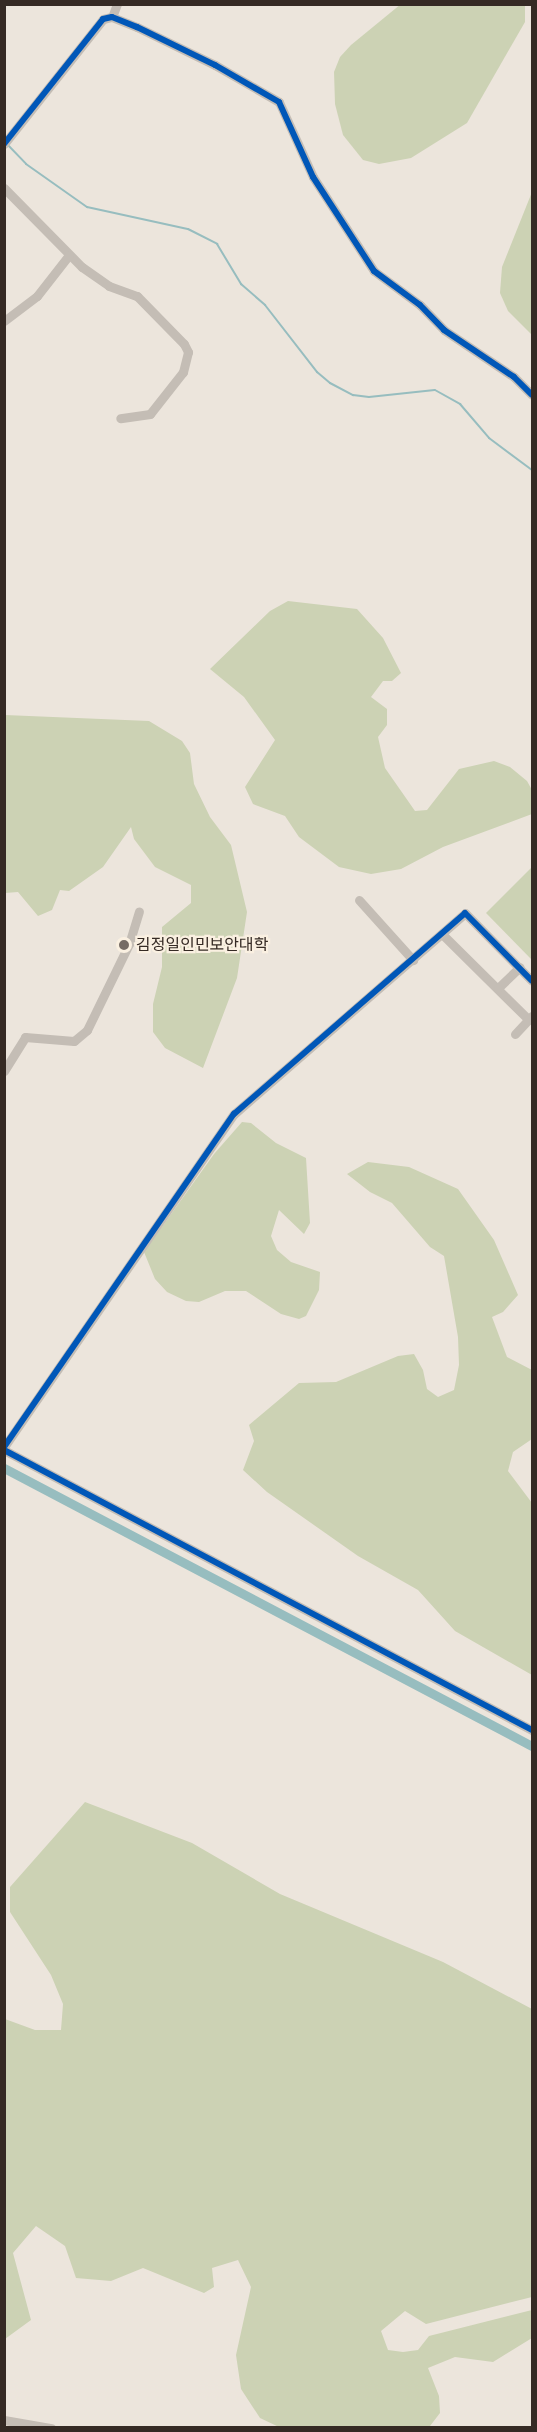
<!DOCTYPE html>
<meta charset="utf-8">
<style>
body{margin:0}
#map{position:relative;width:537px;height:2432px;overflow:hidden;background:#ece5dc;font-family:"Varela Round","Noto Sans KR",sans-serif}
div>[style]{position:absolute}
.green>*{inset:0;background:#ccd2b4}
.stream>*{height:2px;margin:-1px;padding:0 1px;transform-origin:1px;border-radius:1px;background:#97bdbf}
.canal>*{height:9px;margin:-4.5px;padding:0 4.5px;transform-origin:4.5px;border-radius:4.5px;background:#97bdbf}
.street>*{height:9px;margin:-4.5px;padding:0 4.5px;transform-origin:4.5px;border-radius:4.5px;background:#c4bdb5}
.cycleway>*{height:6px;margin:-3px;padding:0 3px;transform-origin:3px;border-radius:3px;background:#0057b8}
.dots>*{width:16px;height:16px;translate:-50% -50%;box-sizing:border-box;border:3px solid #faf0e1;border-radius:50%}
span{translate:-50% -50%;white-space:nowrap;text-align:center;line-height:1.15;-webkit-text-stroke:4.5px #faf0e1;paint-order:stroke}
.poi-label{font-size:16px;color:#352a24}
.left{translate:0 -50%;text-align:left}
.frame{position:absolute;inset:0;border:6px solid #352a24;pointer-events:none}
</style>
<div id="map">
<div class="green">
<div style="clip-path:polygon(401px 4px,525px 5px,525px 22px,467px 123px,411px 158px,379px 164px,363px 160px,343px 135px,335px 104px,334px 72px,340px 57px,351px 45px)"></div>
<div style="clip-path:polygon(532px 192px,532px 335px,508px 311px,500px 293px,502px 267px)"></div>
<div style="clip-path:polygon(288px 601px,357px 609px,383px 638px,401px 673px,392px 681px,383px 681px,371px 697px,387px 709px,387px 725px,378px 737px,385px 768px,415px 811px,427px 810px,459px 769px,494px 761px,510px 767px,527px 781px,532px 790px,532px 814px,443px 847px,401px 869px,371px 874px,339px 867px,299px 837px,285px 816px,253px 804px,245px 787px,275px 740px,244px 697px,210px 669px,270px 611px)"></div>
<div style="clip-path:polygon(5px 715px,149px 721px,182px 741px,190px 753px,194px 784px,210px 817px,231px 845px,247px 912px,237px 978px,203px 1068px,165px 1048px,153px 1032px,153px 1004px,162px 967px,162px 927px,191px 903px,191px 885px,155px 867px,134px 839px,131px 827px,103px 867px,69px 891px,60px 890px,52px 910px,38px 916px,18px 892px,5px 893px)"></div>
<div style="clip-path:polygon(532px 867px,532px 960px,486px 913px)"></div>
<div style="clip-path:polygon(242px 1122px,251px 1123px,276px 1143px,306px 1158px,310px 1223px,304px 1234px,279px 1210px,271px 1236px,277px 1250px,291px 1262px,320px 1272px,319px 1290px,306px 1316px,299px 1319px,281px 1314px,246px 1291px,225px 1291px,199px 1302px,186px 1301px,167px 1292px,155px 1279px,144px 1252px,214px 1154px)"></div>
<div style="clip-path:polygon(368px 1162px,409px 1167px,458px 1189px,494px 1240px,518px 1295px,503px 1312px,492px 1317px,507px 1357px,532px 1370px,532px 1439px,513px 1452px,508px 1471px,532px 1503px,532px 1675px,455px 1631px,418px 1590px,358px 1556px,267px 1492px,243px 1470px,254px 1441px,249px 1425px,299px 1383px,336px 1382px,398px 1356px,414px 1354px,423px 1370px,427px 1389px,438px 1397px,454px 1390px,459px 1365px,458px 1337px,444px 1256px,430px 1247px,392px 1203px,370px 1192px,347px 1174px)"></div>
<div style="clip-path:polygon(85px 1802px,192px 1843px,280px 1894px,443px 1962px,532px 2009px,532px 2297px,426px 2324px,405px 2311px,381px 2331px,388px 2350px,403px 2352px,418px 2350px,429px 2336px,532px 2310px,532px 2338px,493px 2362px,455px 2357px,428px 2368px,439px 2396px,440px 2413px,430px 2426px,279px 2427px,260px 2418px,241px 2389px,236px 2355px,251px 2287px,238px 2260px,212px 2268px,214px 2287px,204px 2293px,143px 2268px,111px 2281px,76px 2278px,65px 2246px,36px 2226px,13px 2253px,31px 2320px,5px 2339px,5px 2019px,35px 2030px,61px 2030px,63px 2004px,51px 1975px,10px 1912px,10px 1887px)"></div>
</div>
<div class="stream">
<div style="left:6px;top:143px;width:29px;rotate:46deg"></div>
<div style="left:26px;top:164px;width:75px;rotate:35.2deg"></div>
<div style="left:87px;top:207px;width:103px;rotate:12.3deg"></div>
<div style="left:188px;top:229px;width:33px;rotate:27deg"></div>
<div style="left:217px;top:244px;width:47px;rotate:59deg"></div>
<div style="left:241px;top:284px;width:32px;rotate:41deg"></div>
<div style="left:265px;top:305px;width:85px;rotate:52.2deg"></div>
<div style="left:317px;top:372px;width:17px;rotate:40deg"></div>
<div style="left:330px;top:383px;width:26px;rotate:28deg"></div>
<div style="left:353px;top:395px;width:16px;rotate:7deg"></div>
<div style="left:369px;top:397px;width:66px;rotate:-6.1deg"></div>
<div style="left:435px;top:390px;width:29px;rotate:29deg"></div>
<div style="left:460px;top:404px;width:45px;rotate:49.5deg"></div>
<div style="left:489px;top:438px;width:54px;rotate:36.7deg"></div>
</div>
<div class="canal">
<div style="left:4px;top:1468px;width:597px;rotate:27.77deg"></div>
</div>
<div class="street">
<div style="left:112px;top:17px;width:14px;rotate:-69deg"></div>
<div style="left:4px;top:144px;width:159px;rotate:-51.6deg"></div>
<div style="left:103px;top:19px;width:9px;rotate:-13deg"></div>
<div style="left:112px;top:17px;width:27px;rotate:22deg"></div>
<div style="left:137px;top:27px;width:87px;rotate:26deg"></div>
<div style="left:215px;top:65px;width:74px;rotate:30deg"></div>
<div style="left:279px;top:102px;width:82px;rotate:65.6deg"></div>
<div style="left:313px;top:177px;width:112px;rotate:57deg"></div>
<div style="left:374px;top:271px;width:57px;rotate:36.5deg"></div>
<div style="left:420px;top:305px;width:35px;rotate:46deg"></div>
<div style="left:444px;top:330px;width:84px;rotate:33.9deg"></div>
<div style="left:514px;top:377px;width:25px;rotate:45deg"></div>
<div style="left:4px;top:188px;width:111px;rotate:45.4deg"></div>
<div style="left:82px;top:267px;width:33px;rotate:35deg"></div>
<div style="left:109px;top:286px;width:30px;rotate:20deg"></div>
<div style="left:137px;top:296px;width:67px;rotate:45.6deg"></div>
<div style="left:184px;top:344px;width:9px;rotate:63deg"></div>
<div style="left:188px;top:352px;width:21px;rotate:104deg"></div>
<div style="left:183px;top:372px;width:53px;rotate:128.2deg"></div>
<div style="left:150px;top:414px;width:30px;rotate:172deg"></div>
<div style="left:4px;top:321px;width:41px;rotate:-37.1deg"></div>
<div style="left:37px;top:296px;width:52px;rotate:-52deg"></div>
<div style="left:359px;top:900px;width:81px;rotate:48deg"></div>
<div style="left:442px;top:934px;width:122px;rotate:44.7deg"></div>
<div style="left:498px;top:988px;width:30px;rotate:-44deg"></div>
<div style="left:515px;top:1034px;width:25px;rotate:-47deg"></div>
<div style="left:4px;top:1071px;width:40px;rotate:-58deg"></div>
<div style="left:25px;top:1037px;width:49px;rotate:4.7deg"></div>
<div style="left:74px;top:1041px;width:17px;rotate:-40deg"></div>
<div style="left:87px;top:1030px;width:96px;rotate:-64deg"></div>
<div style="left:129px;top:944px;width:34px;rotate:-73deg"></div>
<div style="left:4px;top:1447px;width:405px;rotate:-55.4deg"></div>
<div style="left:234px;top:1114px;width:306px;rotate:-41deg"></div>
<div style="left:465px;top:913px;width:95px;rotate:45.4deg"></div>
<div style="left:4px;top:1450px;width:598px;rotate:27.94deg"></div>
<div style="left:4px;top:2420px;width:48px;rotate:9.7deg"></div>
</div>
<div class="cycleway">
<div style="left:4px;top:144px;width:159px;rotate:-51.6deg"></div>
<div style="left:103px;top:19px;width:9px;rotate:-13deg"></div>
<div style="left:112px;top:17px;width:27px;rotate:22deg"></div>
<div style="left:137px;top:27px;width:87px;rotate:26deg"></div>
<div style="left:215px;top:65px;width:74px;rotate:30deg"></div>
<div style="left:279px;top:102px;width:82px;rotate:65.6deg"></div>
<div style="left:313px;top:177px;width:112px;rotate:57deg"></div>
<div style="left:374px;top:271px;width:57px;rotate:36.5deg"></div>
<div style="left:420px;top:305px;width:35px;rotate:46deg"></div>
<div style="left:444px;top:330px;width:84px;rotate:33.9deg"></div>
<div style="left:514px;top:377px;width:25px;rotate:45deg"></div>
<div style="left:4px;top:1447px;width:405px;rotate:-55.4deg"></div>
<div style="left:234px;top:1114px;width:306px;rotate:-41deg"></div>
<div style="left:465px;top:913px;width:95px;rotate:45.4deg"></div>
<div style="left:4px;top:1450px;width:598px;rotate:27.94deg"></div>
</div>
<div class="dots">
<div style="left:124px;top:945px;background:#756b64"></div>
</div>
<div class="poi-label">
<span class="left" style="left:136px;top:945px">김정일인민보안대학</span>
</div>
<div class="frame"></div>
</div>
